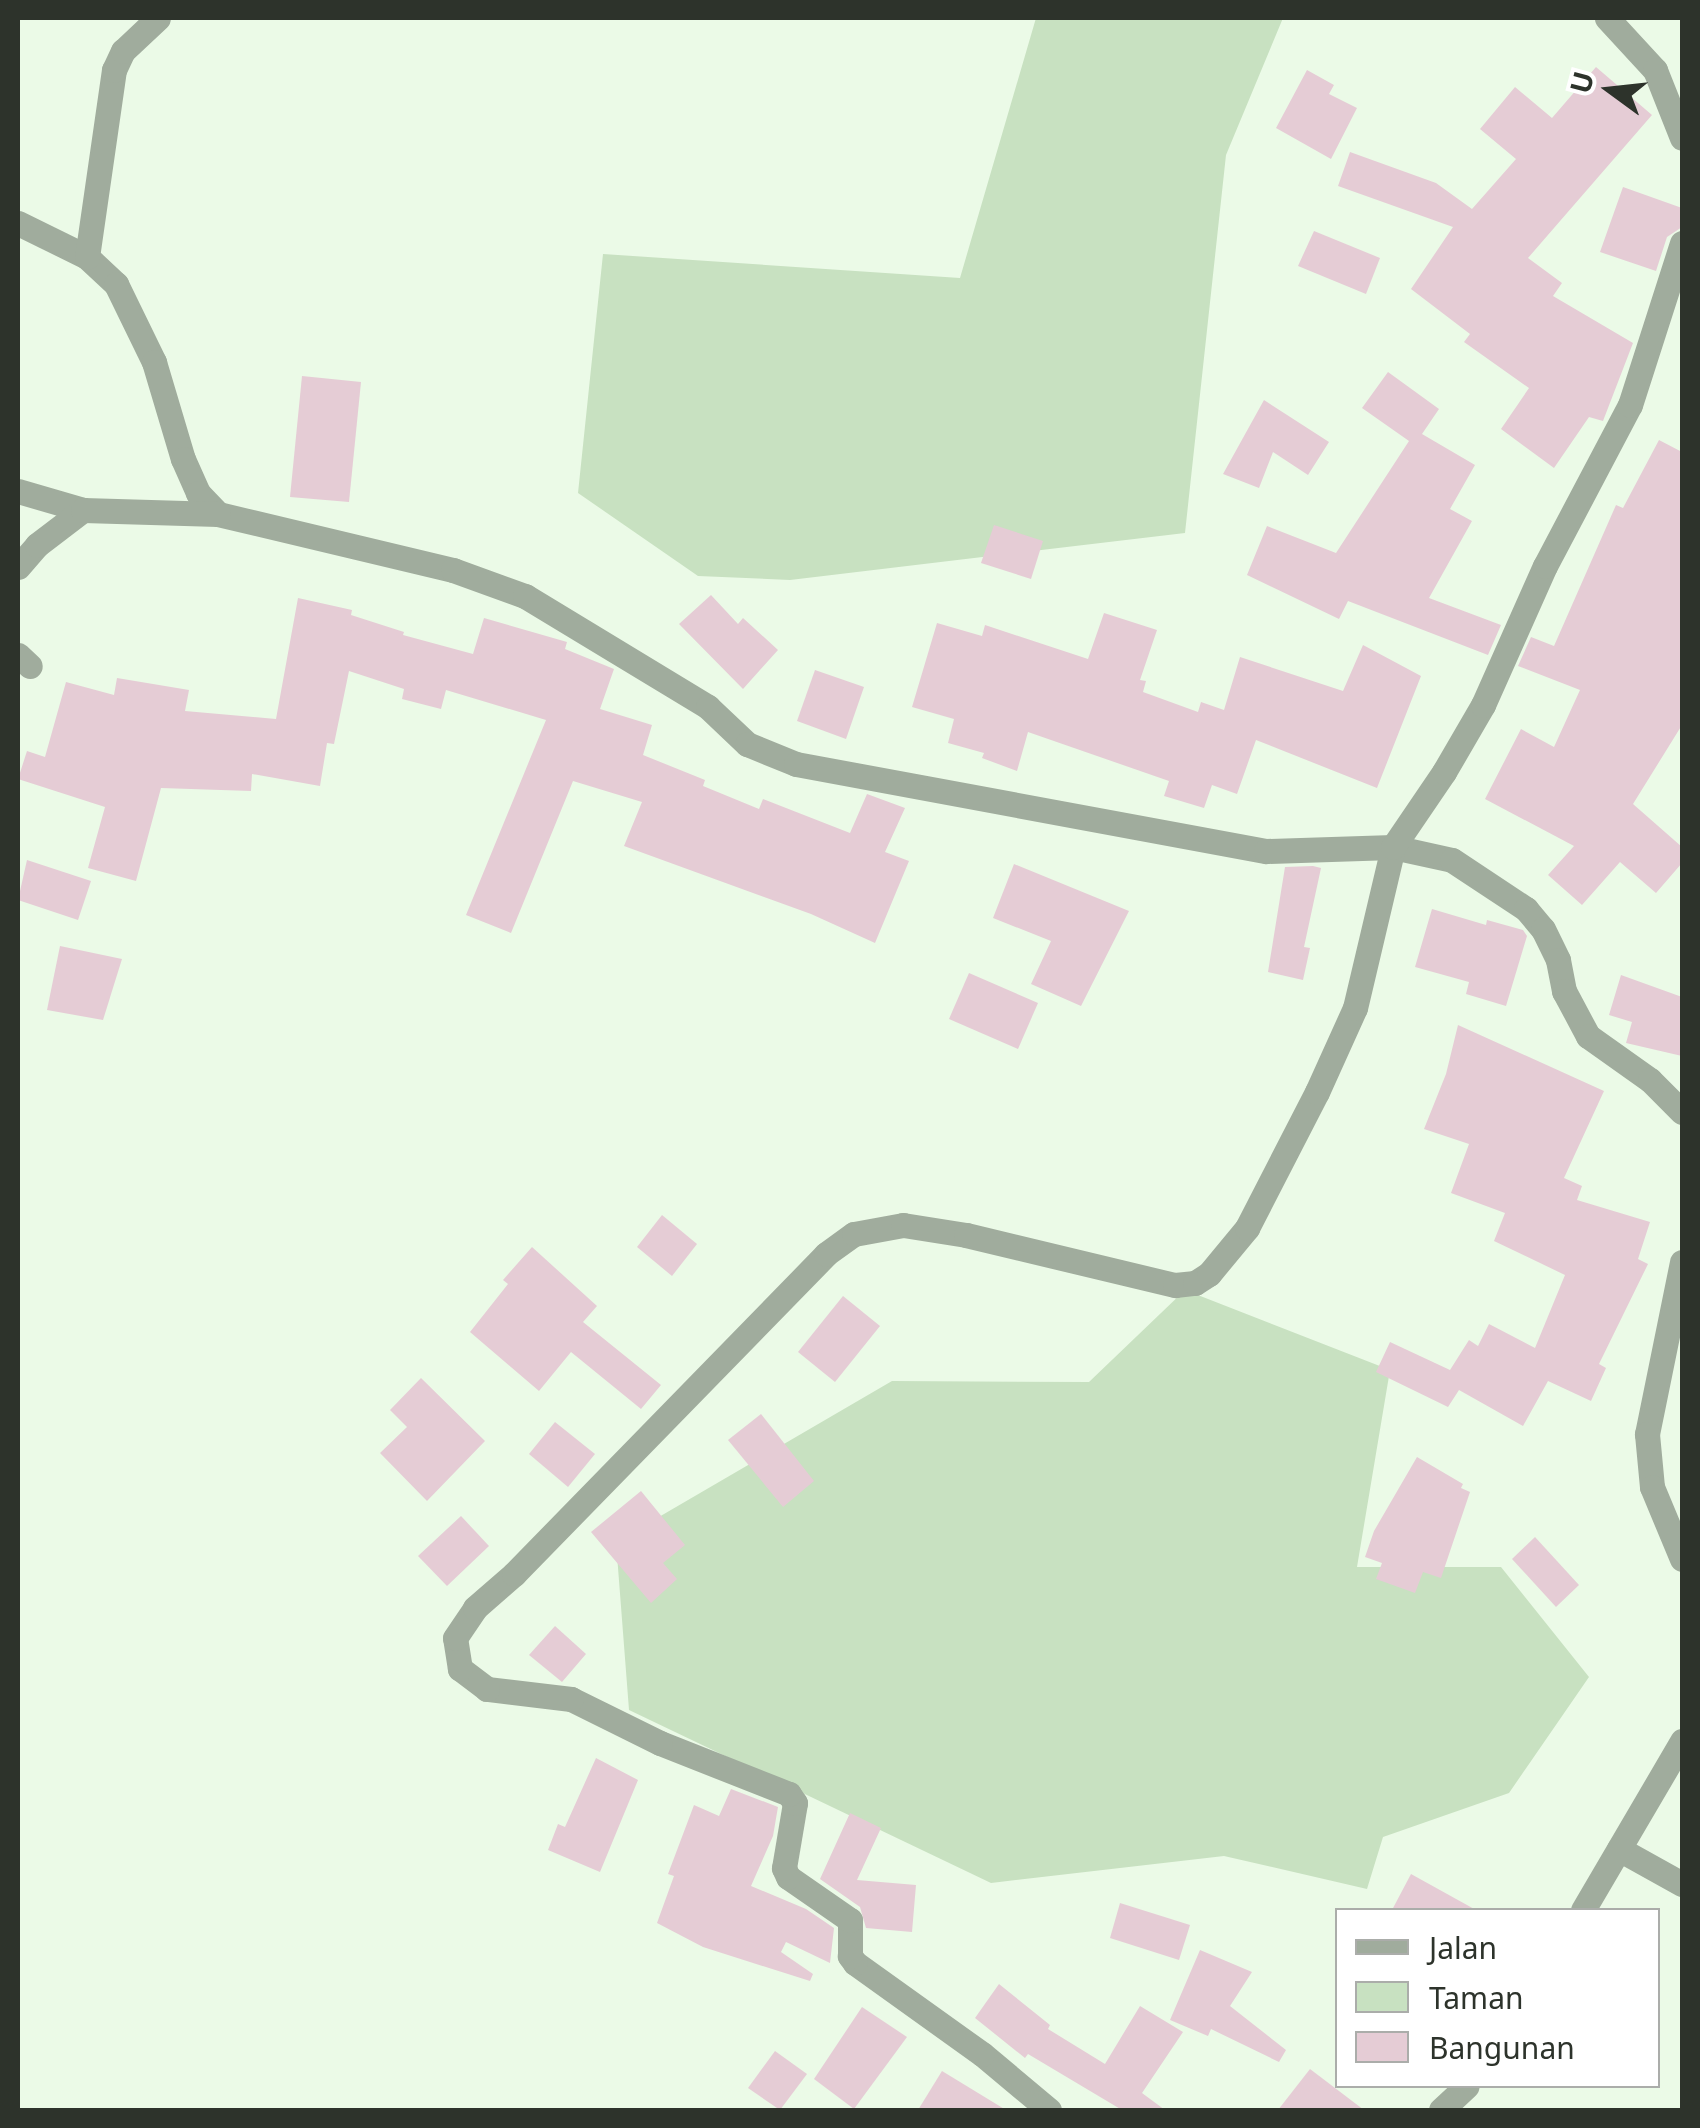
<!DOCTYPE html>
<style>
body{margin:0}
#map{position:relative;width:1700px;height:2128px;overflow:hidden;background:#ebfae7;font-family:"Noto Sans",sans-serif}
div>[style]{position:absolute}
.green>*{inset:0;background:#c8e1c1}
.building>*{inset:0;background:#e5ccd5}
.street>*{height:25px;margin:-12.5px;padding:0 12.5px;transform-origin:12.5px;border-radius:12.5px;background:#a0ac9d}
span{translate:-50% -50%;white-space:nowrap;text-align:center;line-height:1.15;-webkit-text-stroke:10px #fff;paint-order:stroke}
.frame{position:absolute;inset:0;border:20px solid #2d332b;pointer-events:none}
.legend{position:absolute;left:1335px;top:1908px;width:325px;height:180px;box-sizing:border-box;background:#fff;border:2px solid #abadaa;margin:0;padding:12px 18px;list-style:none;font-size:30px;color:#2d332b}
.legend li{display:flex;align-items:center;gap:20px;height:50px}
.legend b{width:50px;border:2px solid #abadaa}
.north{position:absolute;left:1560px;top:40px;width:100px;height:100px;-webkit-text-stroke:8px #fff;paint-order:stroke;rotate:285deg;font-size:28px;font-weight:700;line-height:40px;text-align:center;color:#2d332b}
.north::after{content:'';display:block;margin:auto;width:35px;height:45px;background:#2d332b;clip-path:polygon(50% 0,100% 100%,50% 72%,0 100%)}
</style>
<div id="map">
<div class="green">
<div style="clip-path:polygon(1036px 18px,1283px 18px,1226px 155px,1185px 533px,790px 580px,698px 576px,578px 493px,603px 254px,960px 278px)"></div>
<div style="clip-path:polygon(1185px 1290px,1390px 1370px,1357px 1567px,1501px 1567px,1589px 1677px,1509px 1793px,1383px 1837px,1367px 1889px,1224px 1856px,991px 1883px,629px 1710px,616px 1542px,892px 1381px,1089px 1382px)"></div>
</div>
<div class="building">
<div style="clip-path:polygon(1596px 67px,1652px 115px,1528px 258px,1562px 283px,1553px 296px,1633px 343px,1603px 421px,1589px 417px,1554px 468px,1501px 429px,1529px 388px,1464px 342px,1470px 334px,1411px 289px,1453px 227px,1338px 186px,1350px 152px,1436px 183px,1472px 209px,1516px 159px,1480px 129px,1515px 87px,1552px 118px)"></div>
<div style="clip-path:polygon(1307px 70px,1334px 85px,1329px 94px,1357px 108px,1331px 159px,1276px 128px)"></div>
<div style="clip-path:polygon(1623px 187px,1682px 208px,1682px 227px,1667px 237px,1656px 271px,1600px 252px)"></div>
<div style="clip-path:polygon(1314px 231px,1380px 258px,1366px 294px,1298px 266px)"></div>
<div style="clip-path:polygon(1388px 372px,1439px 409px,1422px 434px,1475px 465px,1450px 509px,1472px 521px,1429px 598px,1501px 625px,1488px 655px,1348px 601px,1339px 619px,1247px 575px,1267px 526px,1336px 553px,1409px 441px,1362px 408px)"></div>
<div style="clip-path:polygon(302px 376px,361px 382px,349px 502px,290px 497px)"></div>
<div style="clip-path:polygon(1264px 400px,1329px 442px,1308px 475px,1273px 452px,1259px 488px,1223px 474px)"></div>
<div style="clip-path:polygon(1659px 440px,1682px 452px,1682px 725px,1633px 804px,1682px 847px,1682px 863px,1656px 893px,1620px 862px,1582px 905px,1548px 875px,1574px 846px,1485px 799px,1521px 729px,1554px 747px,1580px 690px,1518px 666px,1531px 637px,1554px 646px,1616px 505px,1623px 508px)"></div>
<div style="clip-path:polygon(994px 525px,1043px 541px,1031px 579px,981px 563px)"></div>
<div style="clip-path:polygon(711px 595px,738px 624px,743px 618px,778px 650px,743px 689px,679px 624px)"></div>
<div style="clip-path:polygon(298px 598px,352px 610px,351px 615px,404px 632px,403px 635px,473px 654px,484px 618px,567px 642px,565px 649px,614px 669px,600px 709px,652px 725px,643px 755px,705px 780px,703px 786px,759px 809px,763px 799px,850px 833px,867px 794px,905px 808px,885px 852px,909px 861px,875px 943px,811px 914px,624px 846px,642px 802px,573px 781px,511px 933px,466px 915px,546px 720px,446px 690px,441px 709px,402px 699px,404px 689px,349px 671px,334px 744px,327px 743px,320px 786px,252px 774px,251px 791px,161px 788px,136px 881px,88px 868px,105px 807px,18px 779px,27px 751px,45px 757px,66px 682px,114px 695px,117px 678px,189px 690px,185px 711px,276px 719px)"></div>
<div style="clip-path:polygon(1104px 613px,1157px 630px,1140px 680px,1146px 681px,1143px 692px,1198px 712px,1201px 702px,1224px 710px,1240px 657px,1343px 691px,1363px 645px,1421px 676px,1377px 788px,1256px 740px,1237px 794px,1212px 785px,1204px 808px,1164px 796px,1169px 781px,1028px 732px,1017px 771px,982px 758px,984px 753px,948px 743px,954px 719px,912px 707px,937px 623px,982px 636px,985px 625px,1088px 659px)"></div>
<div style="clip-path:polygon(815px 670px,864px 687px,846px 739px,797px 721px)"></div>
<div style="clip-path:polygon(27px 860px,91px 881px,78px 920px,18px 900px)"></div>
<div style="clip-path:polygon(1014px 864px,1129px 911px,1081px 1006px,1031px 984px,1051px 941px,993px 918px)"></div>
<div style="clip-path:polygon(1313px 866px,1321px 868px,1304px 947px,1310px 948px,1303px 980px,1268px 972px,1285px 867px)"></div>
<div style="clip-path:polygon(1432px 909px,1486px 925px,1487px 920px,1523px 930px,1527px 936px,1506px 1006px,1466px 994px,1469px 982px,1415px 967px)"></div>
<div style="clip-path:polygon(60px 946px,122px 959px,103px 1020px,47px 1010px)"></div>
<div style="clip-path:polygon(969px 973px,1038px 1003px,1018px 1049px,949px 1019px)"></div>
<div style="clip-path:polygon(1621px 975px,1682px 997px,1682px 1056px,1626px 1043px,1632px 1022px,1609px 1015px)"></div>
<div style="clip-path:polygon(1458px 1025px,1604px 1091px,1564px 1178px,1582px 1186px,1577px 1200px,1650px 1222px,1638px 1259px,1648px 1264px,1599px 1364px,1606px 1368px,1591px 1401px,1548px 1381px,1523px 1426px,1459px 1390px,1448px 1407px,1376px 1372px,1390px 1342px,1450px 1370px,1469px 1340px,1478px 1346px,1489px 1324px,1535px 1348px,1565px 1275px,1494px 1241px,1505px 1213px,1451px 1193px,1469px 1144px,1424px 1129px,1446px 1074px)"></div>
<div style="clip-path:polygon(662px 1215px,697px 1244px,672px 1276px,637px 1247px)"></div>
<div style="clip-path:polygon(532px 1247px,597px 1306px,583px 1322px,661px 1385px,641px 1409px,571px 1352px,539px 1391px,470px 1332px,508px 1284px,503px 1280px)"></div>
<div style="clip-path:polygon(843px 1296px,880px 1326px,835px 1382px,798px 1352px)"></div>
<div style="clip-path:polygon(421px 1378px,485px 1441px,427px 1501px,380px 1453px,407px 1427px,390px 1410px)"></div>
<div style="clip-path:polygon(761px 1414px,814px 1481px,783px 1507px,728px 1440px)"></div>
<div style="clip-path:polygon(555px 1422px,595px 1454px,568px 1487px,529px 1454px)"></div>
<div style="clip-path:polygon(1417px 1457px,1463px 1484px,1461px 1488px,1470px 1492px,1441px 1578px,1423px 1572px,1415px 1593px,1376px 1579px,1382px 1563px,1365px 1557px,1374px 1531px)"></div>
<div style="clip-path:polygon(641px 1491px,685px 1545px,663px 1563px,677px 1579px,651px 1603px,591px 1532px)"></div>
<div style="clip-path:polygon(461px 1516px,489px 1546px,447px 1586px,418px 1556px)"></div>
<div style="clip-path:polygon(1535px 1537px,1579px 1585px,1556px 1607px,1512px 1559px)"></div>
<div style="clip-path:polygon(555px 1626px,586px 1654px,562px 1682px,529px 1655px)"></div>
<div style="clip-path:polygon(596px 1758px,638px 1780px,600px 1872px,548px 1850px,558px 1824px,565px 1827px)"></div>
<div style="clip-path:polygon(731px 1789px,778px 1807px,773px 1836px,751px 1886px,806px 1909px,834px 1928px,830px 1963px,786px 1942px,781px 1952px,813px 1974px,810px 1981px,703px 1947px,657px 1923px,674px 1876px,668px 1874px,694px 1805px,719px 1816px)"></div>
<div style="clip-path:polygon(850px 1813px,881px 1828px,857px 1880px,916px 1885px,912px 1932px,866px 1928px,860px 1907px,820px 1879px)"></div>
<div style="clip-path:polygon(1411px 1874px,1476px 1910px,1392px 1910px)"></div>
<div style="clip-path:polygon(1120px 1903px,1190px 1925px,1179px 1960px,1110px 1938px)"></div>
<div style="clip-path:polygon(1200px 1950px,1252px 1972px,1230px 2006px,1286px 2050px,1279px 2062px,1211px 2029px,1208px 2036px,1170px 2020px)"></div>
<div style="clip-path:polygon(999px 1984px,1050px 2025px,1048px 2029px,1105px 2064px,1140px 2006px,1183px 2032px,1142px 2093px,1165px 2110px,1122px 2110px,1028px 2054px,1025px 2058px,975px 2018px)"></div>
<div style="clip-path:polygon(862px 2007px,907px 2037px,854px 2109px,814px 2079px)"></div>
<div style="clip-path:polygon(775px 2051px,807px 2074px,780px 2110px,748px 2088px)"></div>
<div style="clip-path:polygon(1310px 2069px,1364px 2110px,1278px 2110px)"></div>
<div style="clip-path:polygon(942px 2071px,1006px 2110px,918px 2110px)"></div>
</div>
<div class="street">
<div style="left:1607px;top:18px;width:71px;rotate:47.3deg"></div>
<div style="left:1655px;top:70px;width:73px;rotate:68.3deg"></div>
<div style="left:18px;top:223px;width:77px;rotate:26.2deg"></div>
<div style="left:87px;top:257px;width:40px;rotate:43deg"></div>
<div style="left:116px;top:284px;width:87px;rotate:64deg"></div>
<div style="left:154px;top:362px;width:101px;rotate:73.4deg"></div>
<div style="left:183px;top:459px;width:37px;rotate:66deg"></div>
<div style="left:198px;top:493px;width:29px;rotate:46deg"></div>
<div style="left:218px;top:514px;width:242px;rotate:13.4deg"></div>
<div style="left:453px;top:570px;width:77px;rotate:19.9deg"></div>
<div style="left:525px;top:596px;width:214px;rotate:31.2deg"></div>
<div style="left:708px;top:707px;width:54px;rotate:43.5deg"></div>
<div style="left:747px;top:744px;width:53px;rotate:22.2deg"></div>
<div style="left:796px;top:764px;width:478px;rotate:10.5deg"></div>
<div style="left:1266px;top:851px;width:127px;rotate:-1.8deg"></div>
<div style="left:1393px;top:847px;width:60px;rotate:12.4deg"></div>
<div style="left:1452px;top:860px;width:89px;rotate:33.5deg"></div>
<div style="left:1526px;top:909px;width:26px;rotate:50deg"></div>
<div style="left:1543px;top:929px;width:34px;rotate:64deg"></div>
<div style="left:1558px;top:960px;width:32px;rotate:79deg"></div>
<div style="left:1564px;top:991px;width:51px;rotate:61.9deg"></div>
<div style="left:1588px;top:1036px;width:76px;rotate:35.4deg"></div>
<div style="left:1650px;top:1080px;width:45px;rotate:45deg"></div>
<div style="left:87px;top:257px;width:189px;rotate:-81.8deg"></div>
<div style="left:114px;top:70px;width:21px;rotate:-65deg"></div>
<div style="left:123px;top:51px;width:48px;rotate:-43.3deg"></div>
<div style="left:18px;top:491px;width:68px;rotate:16.3deg"></div>
<div style="left:18px;top:567px;width:29px;rotate:-49deg"></div>
<div style="left:37px;top:545px;width:58px;rotate:-37.3deg"></div>
<div style="left:83px;top:510px;width:135px;rotate:1.7deg"></div>
<div style="left:18px;top:655px;width:16px;rotate:43deg"></div>
<div style="left:1682px;top:1262px;width:176px;rotate:101.5deg"></div>
<div style="left:1647px;top:1434px;width:53px;rotate:84.6deg"></div>
<div style="left:1652px;top:1487px;width:78px;rotate:67.4deg"></div>
<div style="left:1619px;top:1849px;width:72px;rotate:29.1deg"></div>
<div style="left:1583px;top:1910px;width:196px;rotate:-59.6deg"></div>
<div style="left:1049px;top:2110px;width:87px;rotate:-140.1deg"></div>
<div style="left:982px;top:2054px;width:156px;rotate:-144.4deg"></div>
<div style="left:855px;top:1963px;width:9px;rotate:-126deg"></div>
<div style="left:850px;top:1956px;width:36px;rotate:-90deg"></div>
<div style="left:850px;top:1920px;width:75px;rotate:-145.3deg"></div>
<div style="left:788px;top:1877px;width:10px;rotate:-114deg"></div>
<div style="left:784px;top:1868px;width:66px;rotate:-80.4deg"></div>
<div style="left:795px;top:1803px;width:11px;rotate:-124deg"></div>
<div style="left:789px;top:1794px;width:139px;rotate:-158.4deg"></div>
<div style="left:660px;top:1743px;width:99px;rotate:-153.7deg"></div>
<div style="left:571px;top:1699px;width:85px;rotate:-173.2deg"></div>
<div style="left:487px;top:1689px;width:34px;rotate:-143deg"></div>
<div style="left:460px;top:1669px;width:31px;rotate:-99deg"></div>
<div style="left:455px;top:1638px;width:36px;rotate:-56deg"></div>
<div style="left:475px;top:1608px;width:52px;rotate:-41.1deg"></div>
<div style="left:514px;top:1574px;width:447px;rotate:-45.7deg"></div>
<div style="left:826px;top:1254px;width:34px;rotate:-36deg"></div>
<div style="left:854px;top:1234px;width:50px;rotate:-10.4deg"></div>
<div style="left:903px;top:1225px;width:64px;rotate:9deg"></div>
<div style="left:966px;top:1235px;width:215px;rotate:13.5deg"></div>
<div style="left:1175px;top:1285px;width:20px;rotate:-6deg"></div>
<div style="left:1195px;top:1283px;width:17px;rotate:-33deg"></div>
<div style="left:1209px;top:1274px;width:60px;rotate:-50.4deg"></div>
<div style="left:1247px;top:1228px;width:153px;rotate:-62.8deg"></div>
<div style="left:1317px;top:1092px;width:92px;rotate:-65.7deg"></div>
<div style="left:1355px;top:1008px;width:165px;rotate:-76.7deg"></div>
<div style="left:1393px;top:847px;width:91px;rotate:-55.8deg"></div>
<div style="left:1444px;top:772px;width:78px;rotate:-59.8deg"></div>
<div style="left:1483px;top:705px;width:152px;rotate:-66deg"></div>
<div style="left:1545px;top:566px;width:182px;rotate:-62.2deg"></div>
<div style="left:1630px;top:405px;width:170px;rotate:-72.2deg"></div>
<div style="left:1441px;top:2110px;width:35px;rotate:-43deg"></div>
</div>
<div class="frame"></div>
<ul class="legend">
<li><b style="height:12px;background:#a0ac9d"></b>Jalan</li>
<li><b style="height:28px;background:#c8e1c1"></b>Taman</li>
<li><b style="height:28px;background:#e5ccd5"></b>Bangunan</li>
</ul>
<div class="north">U</div>
</div>
